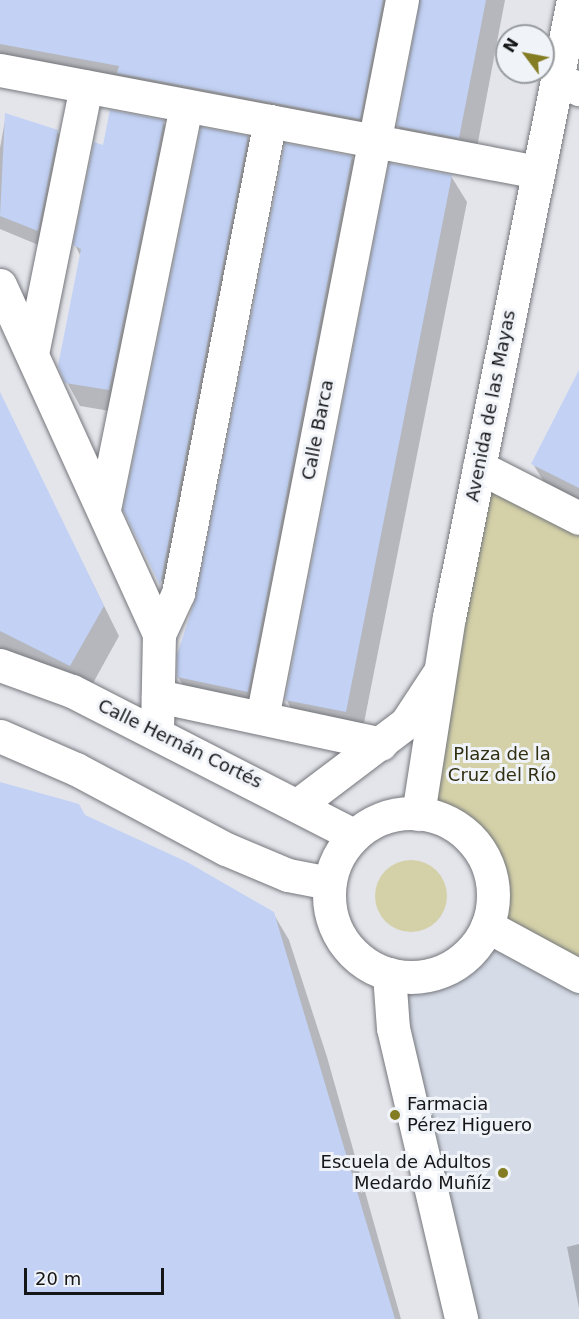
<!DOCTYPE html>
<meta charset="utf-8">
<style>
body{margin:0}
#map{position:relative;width:579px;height:1319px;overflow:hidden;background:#e3e5eb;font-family:"DejaVu Sans",sans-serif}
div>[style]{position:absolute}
.built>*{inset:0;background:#d5dbe7}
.green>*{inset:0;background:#d4d1a8}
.round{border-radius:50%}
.shadow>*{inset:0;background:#0003}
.building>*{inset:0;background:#c2d1f4}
.roads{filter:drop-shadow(0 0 2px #75777c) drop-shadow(0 0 2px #75777c)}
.pedestrian>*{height:33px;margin:-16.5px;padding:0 16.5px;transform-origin:16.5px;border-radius:16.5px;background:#fff}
.minor>*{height:33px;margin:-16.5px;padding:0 16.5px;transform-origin:16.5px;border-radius:16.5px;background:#fff}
.tertiary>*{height:33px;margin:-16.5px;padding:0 16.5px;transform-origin:16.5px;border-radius:16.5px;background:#fff}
.tertiary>.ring{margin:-16.5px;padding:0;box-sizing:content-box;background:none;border:33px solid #fff;border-radius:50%}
.dots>*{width:16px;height:16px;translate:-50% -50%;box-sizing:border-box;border:3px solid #f0f3f8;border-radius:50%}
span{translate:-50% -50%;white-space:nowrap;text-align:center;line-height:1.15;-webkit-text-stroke:6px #f0f3f8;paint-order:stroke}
.street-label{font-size:18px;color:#151618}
.park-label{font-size:18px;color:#312f11}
.poi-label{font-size:18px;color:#151618}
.left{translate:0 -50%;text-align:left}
.right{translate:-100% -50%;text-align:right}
.north{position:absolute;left:495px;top:24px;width:60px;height:60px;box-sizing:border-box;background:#f0f3f8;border:2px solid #989b9e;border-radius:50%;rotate:302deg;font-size:16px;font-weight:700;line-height:24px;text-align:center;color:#151618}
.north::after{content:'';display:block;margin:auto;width:21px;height:27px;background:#847c22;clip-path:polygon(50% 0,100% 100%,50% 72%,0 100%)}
.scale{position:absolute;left:24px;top:1268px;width:140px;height:27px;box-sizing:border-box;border:3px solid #151618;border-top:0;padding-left:8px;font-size:18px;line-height:21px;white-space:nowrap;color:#151618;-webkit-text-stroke:4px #f0f3f8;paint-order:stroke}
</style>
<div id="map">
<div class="built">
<div style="clip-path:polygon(487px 926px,579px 976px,579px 1319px,461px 1319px,393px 1028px,402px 977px,428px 976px,453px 966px)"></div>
</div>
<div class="green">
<div style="clip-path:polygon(479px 467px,579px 518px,579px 976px,487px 926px,493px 898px,489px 871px,477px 846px,457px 827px,432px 815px)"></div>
<div class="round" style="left:375px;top:860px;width:72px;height:72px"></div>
</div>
<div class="shadow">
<div style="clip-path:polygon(0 0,505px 0,474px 163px,413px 152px,398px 126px,421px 7px,410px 8px,374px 144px,0 66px)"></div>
<div style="clip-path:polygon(6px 115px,57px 131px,68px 150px,48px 249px,0 229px,0 148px)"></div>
<div style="clip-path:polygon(163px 122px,177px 145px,122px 413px,80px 406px,67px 382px,81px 257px,75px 245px,104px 147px)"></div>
<div style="clip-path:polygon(247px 137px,261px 161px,174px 605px,125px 510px)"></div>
<div style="clip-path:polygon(352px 157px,367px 184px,262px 718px,194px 703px,178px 677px,198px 597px)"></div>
<div style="clip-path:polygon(451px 176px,467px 202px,361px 738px,301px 726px,286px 699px)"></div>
<div style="clip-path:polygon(579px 375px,579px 500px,544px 482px,533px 464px)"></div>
<div style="clip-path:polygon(0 429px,19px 435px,119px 636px,87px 694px,0 650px)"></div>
<div style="clip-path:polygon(0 783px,85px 816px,273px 913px,289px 940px,327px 1057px,401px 1319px,0 1319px)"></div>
<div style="clip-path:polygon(579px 1244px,579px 1308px,567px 1247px)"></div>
</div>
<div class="building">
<div style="clip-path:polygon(0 0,383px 0,360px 119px,117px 73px,119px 66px,0 44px)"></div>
<div style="clip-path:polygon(420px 0,486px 0,459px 138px,397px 126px)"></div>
<div style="clip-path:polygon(110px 110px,164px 120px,109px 390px,65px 383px,58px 366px,81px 249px,73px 245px,94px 142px,103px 145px)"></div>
<div style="clip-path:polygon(5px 113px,58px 130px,38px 231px,0 216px)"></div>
<div style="clip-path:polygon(201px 127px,248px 136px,160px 585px,123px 510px)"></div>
<div style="clip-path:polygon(285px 143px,352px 156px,248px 692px,177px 677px,177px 655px,196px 597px)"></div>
<div style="clip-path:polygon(389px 163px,452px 175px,346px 712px,285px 700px)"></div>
<div style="clip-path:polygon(579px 370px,579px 488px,531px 464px)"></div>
<div style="clip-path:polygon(0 392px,104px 606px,70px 666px,0 631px)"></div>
<div style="clip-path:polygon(0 782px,79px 804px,85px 815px,187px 862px,274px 912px,395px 1319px,0 1319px)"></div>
</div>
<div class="roads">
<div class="pedestrian">
<div style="left:159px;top:634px;width:45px;rotate:-65.1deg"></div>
<div style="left:178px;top:593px;width:481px;rotate:-79deg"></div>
</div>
<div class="minor">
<div style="left:0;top:70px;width:548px;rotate:10.74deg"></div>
<div style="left:557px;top:78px;width:25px;rotate:27deg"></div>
<div style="left:0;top:285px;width:384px;rotate:65.5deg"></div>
<div style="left:159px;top:634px;width:99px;rotate:91.2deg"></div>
<div style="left:32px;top:354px;width:273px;rotate:-78.6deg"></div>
<div style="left:479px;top:467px;width:112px;rotate:27deg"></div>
<div style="left:104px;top:509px;width:411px;rotate:-78.5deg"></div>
<div style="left:158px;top:696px;width:228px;rotate:12.1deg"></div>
<div style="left:262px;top:718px;width:732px;rotate:-78.97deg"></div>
<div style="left:299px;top:804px;width:134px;rotate:-37.1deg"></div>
<div style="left:406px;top:723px;width:60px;rotate:-56.6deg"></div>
<div style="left:389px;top:974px;width:54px;rotate:85.8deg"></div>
<div style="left:393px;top:1028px;width:299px;rotate:76.8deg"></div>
</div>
<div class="tertiary">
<div style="left:0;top:665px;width:77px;rotate:19.9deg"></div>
<div style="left:72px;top:691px;width:317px;rotate:27.1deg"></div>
<div style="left:0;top:736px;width:83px;rotate:23.5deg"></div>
<div style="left:76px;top:769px;width:170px;rotate:28.1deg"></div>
<div style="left:226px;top:849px;width:67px;rotate:22.8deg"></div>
<div style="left:288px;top:875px;width:42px;rotate:11deg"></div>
<div class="ring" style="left:329px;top:813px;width:131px;height:131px"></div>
<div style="left:418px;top:814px;width:199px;rotate:-81.1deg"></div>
<div style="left:449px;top:617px;width:629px;rotate:-78.64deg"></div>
<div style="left:487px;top:926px;width:105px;rotate:28.5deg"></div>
</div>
</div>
<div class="dots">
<div style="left:395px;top:1115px;background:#847c22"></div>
<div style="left:503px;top:1173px;background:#847c22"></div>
</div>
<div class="street-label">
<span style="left:491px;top:406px;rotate:-79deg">Avenida de las Mayas</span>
<span style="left:318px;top:430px;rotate:-79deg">Calle Barca</span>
<span style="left:180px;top:744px;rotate:26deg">Calle Hernán Cortés</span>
</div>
<div class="park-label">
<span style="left:502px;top:765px">Plaza de la<br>Cruz del Río</span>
</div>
<div class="poi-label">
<span class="left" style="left:407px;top:1115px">Farmacia<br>Pérez Higuero</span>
<span class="right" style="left:491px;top:1173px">Escuela de Adultos<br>Medardo Muñíz</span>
</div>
<div class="north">N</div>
<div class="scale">20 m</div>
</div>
